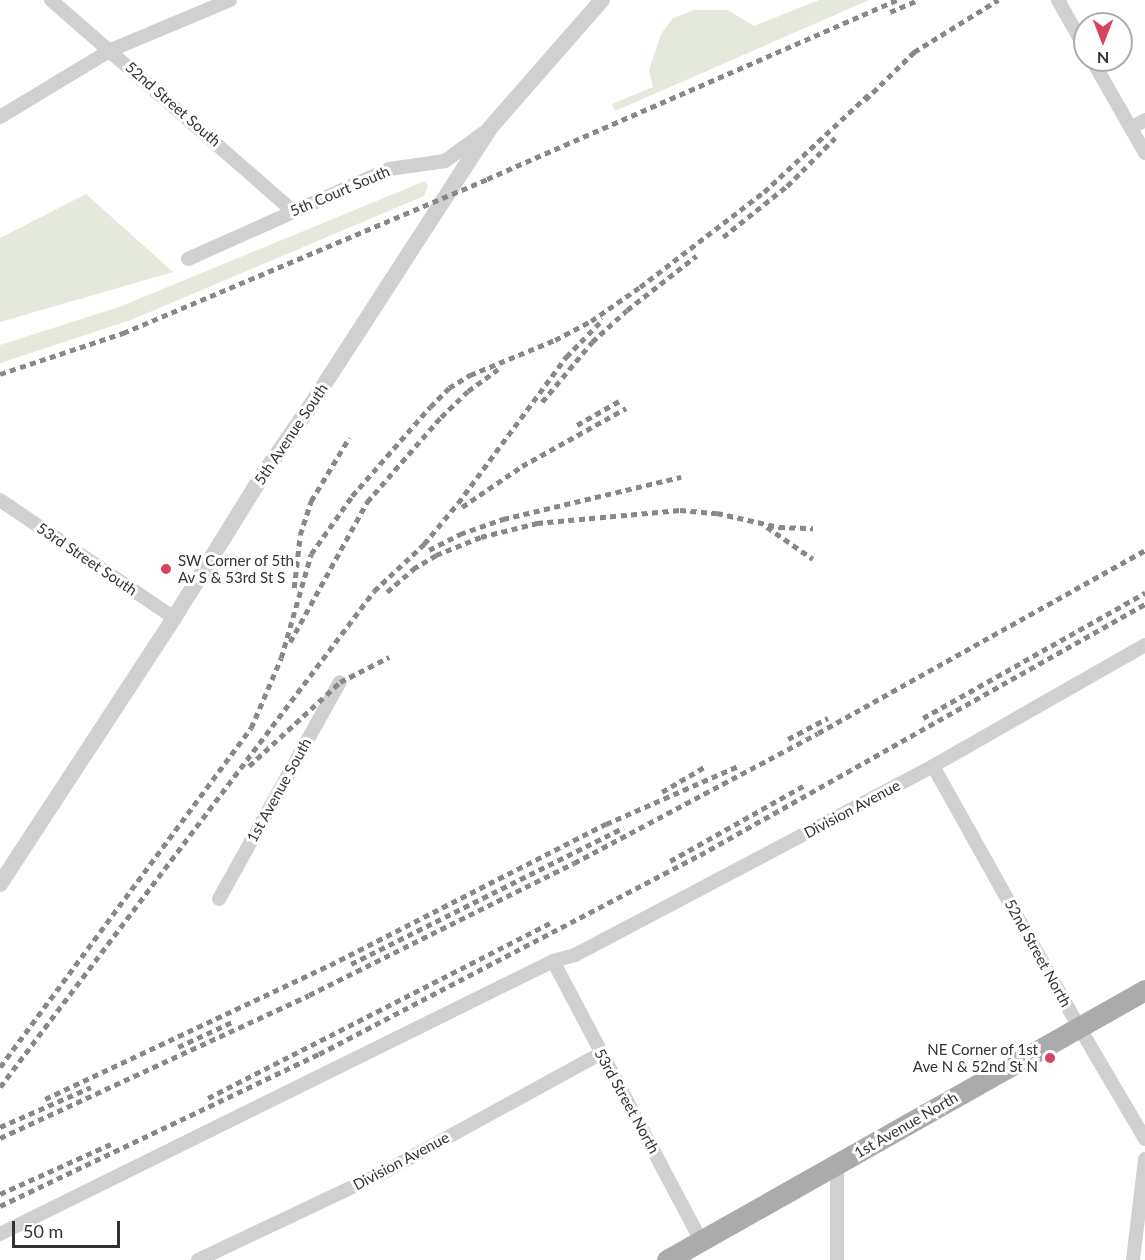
<!DOCTYPE html>
<style>
body{margin:0}
#map{position:relative;width:1145px;height:1260px;overflow:hidden;background:#fff;font-family:Lato,sans-serif}
div>[style]{position:absolute}
.green>*{inset:0;background:#e4e9dc}
.minor>*{height:14px;margin:-7px;padding:0 7px;transform-origin:7px;border-radius:7px;background:#d0d0d0}
.tertiary>*{height:16px;margin:-8px;padding:0 8px;transform-origin:8px;border-radius:8px;background:#d0d0d0}
.primary>*{height:21px;margin:-10.5px;padding:0 10.5px;transform-origin:10.5px;border-radius:10.5px;background:#ababab}
.rail>*{height:4.5px;margin-top:-2.25px;transform-origin:0;background:repeating-linear-gradient(90deg,#888 0 6px,transparent 0 10.5px)}
.dots>*{width:16px;height:16px;translate:-50% -50%;box-sizing:border-box;border:3px solid #fff;border-radius:50%}
span{translate:-50% -50%;white-space:nowrap;text-align:center;line-height:1.15;-webkit-text-stroke:6px #fff;paint-order:stroke}
.street-label{font-size:15px;color:#333}
.poi-label{font-size:15px;color:#333}
.left{translate:0 -50%;text-align:left}
.right{translate:-100% -50%;text-align:right}
.north{position:absolute;left:1073px;top:12px;width:60px;height:60px;box-sizing:border-box;background:#fff;border:2px solid #adadad;border-radius:50%;rotate:180deg;font-size:16px;font-weight:700;line-height:24px;text-align:center;color:#333}
.north::after{content:'';display:block;margin:auto;width:21px;height:27px;background:#db435d;clip-path:polygon(50% 0,100% 100%,50% 72%,0 100%)}
.scale{position:absolute;left:12px;top:1221px;width:108px;height:27px;box-sizing:border-box;border:3px solid #333;border-top:0;padding-left:8px;font-size:18px;line-height:21px;white-space:nowrap;color:#333;-webkit-text-stroke:4px #fff;paint-order:stroke}
</style>
<div id="map">
<div class="green">
<div style="clip-path:polygon(819px 0,869px 0,615px 111px,612px 104px,653px 87px,649px 70px,661px 34px,673px 18px,694px 10px,728px 10px,754px 26px)"></div>
<div style="clip-path:polygon(425px 181px,428px 186px,424px 196px,131px 320px,0 363px,0 345px,119px 307px)"></div>
<div style="clip-path:polygon(86px 194px,173px 272px,0 322px,0 238px)"></div>
</div>
<div class="minor">
<div style="left:51px;top:0;width:321px;rotate:41.1deg"></div>
<div style="left:1058px;top:0;width:55px;rotate:60.6deg"></div>
<div style="left:1092px;top:60px;width:107px;rotate:60.3deg"></div>
<div style="left:0;top:117px;width:130px;rotate:-31.1deg"></div>
<div style="left:111px;top:50px;width:129px;rotate:-22.8deg"></div>
<div style="left:1131px;top:128px;width:16px;rotate:-30deg"></div>
<div style="left:188px;top:259px;width:220px;rotate:-24.1deg"></div>
<div style="left:389px;top:169px;width:57px;rotate:-8.1deg"></div>
<div style="left:445px;top:161px;width:51px;rotate:-36.2deg"></div>
<div style="left:0;top:500px;width:210px;rotate:34.1deg"></div>
<div style="left:933px;top:766px;width:299px;rotate:60.8deg"></div>
<div style="left:1079px;top:1027px;width:130px;rotate:59.5deg"></div>
<div style="left:219px;top:899px;width:248px;rotate:-60.9deg"></div>
<div style="left:553px;top:961px;width:317px;rotate:62.1deg"></div>
<div style="left:837px;top:1165px;width:95px;rotate:90deg"></div>
<div style="left:0;top:1234px;width:617px;rotate:-26.27deg"></div>
<div style="left:553px;top:961px;width:23px;rotate:-15deg"></div>
<div style="left:575px;top:955px;width:405px;rotate:-27.8deg"></div>
<div style="left:933px;top:766px;width:244px;rotate:-29.7deg"></div>
<div style="left:198px;top:1260px;width:208px;rotate:-25.3deg"></div>
<div style="left:386px;top:1171px;width:244px;rotate:-28.7deg"></div>
<div style="left:1133px;top:1260px;width:102px;rotate:-83.2deg"></div>
</div>
<div class="tertiary">
<div style="left:0;top:884px;width:318px;rotate:-56.8deg"></div>
<div style="left:174px;top:618px;width:171px;rotate:-58.2deg"></div>
<div style="left:264px;top:473px;width:79px;rotate:-55.3deg"></div>
<div style="left:309px;top:408px;width:333px;rotate:-57.1deg"></div>
<div style="left:490px;top:128px;width:170px;rotate:-48.8deg"></div>
</div>
<div class="primary">
<div style="left:667px;top:1260px;width:549px;rotate:-29.46deg"></div>
</div>
<div class="rail">
<div style="left:890px;top:12px;width:30px;rotate:-23deg"></div>
<div style="left:865px;top:100px;width:69px;rotate:-44.4deg"></div>
<div style="left:914px;top:52px;width:99px;rotate:-31.8deg"></div>
<div style="left:723px;top:237px;width:82px;rotate:-38.6deg"></div>
<div style="left:787px;top:186px;width:68px;rotate:-45deg"></div>
<div style="left:0;top:374px;width:130px;rotate:-18.4deg"></div>
<div style="left:123px;top:333px;width:395px;rotate:-22.9deg"></div>
<div style="left:487px;top:179px;width:447px;rotate:-23.6deg"></div>
<div style="left:542px;top:402px;width:78px;rotate:-50.2deg"></div>
<div style="left:592px;top:342px;width:47px;rotate:-42.4deg"></div>
<div style="left:627px;top:310px;width:88px;rotate:-38deg"></div>
<div style="left:577px;top:425px;width:51px;rotate:-29.6deg"></div>
<div style="left:462px;top:507px;width:73px;rotate:-34.3deg"></div>
<div style="left:522px;top:466px;width:119px;rotate:-29.1deg"></div>
<div style="left:767px;top:527px;width:56px;rotate:34.8deg"></div>
<div style="left:429px;top:550px;width:35px;rotate:-27deg"></div>
<div style="left:460px;top:534px;width:46px;rotate:-19.2deg"></div>
<div style="left:503px;top:519px;width:183px;rotate:-13.3deg"></div>
<div style="left:294px;top:588px;width:53px;rotate:-83.5deg"></div>
<div style="left:300px;top:535px;width:36px;rotate:-72deg"></div>
<div style="left:311px;top:501px;width:74px;rotate:-58.9deg"></div>
<div style="left:387px;top:592px;width:35px;rotate:-41deg"></div>
<div style="left:413px;top:569px;width:27px;rotate:-31deg"></div>
<div style="left:436px;top:555px;width:48px;rotate:-21.8deg"></div>
<div style="left:481px;top:537px;width:58px;rotate:-14deg"></div>
<div style="left:537px;top:523px;width:144px;rotate:-5.2deg"></div>
<div style="left:680px;top:510px;width:37px;rotate:5deg"></div>
<div style="left:717px;top:513px;width:64px;rotate:12.7deg"></div>
<div style="left:779px;top:527px;width:34px;rotate:2deg"></div>
<div style="left:290px;top:642px;width:160px;rotate:-61.2deg"></div>
<div style="left:367px;top:502px;width:113px;rotate:-49deg"></div>
<div style="left:441px;top:417px;width:37px;rotate:-44deg"></div>
<div style="left:468px;top:391px;width:37px;rotate:-36deg"></div>
<div style="left:923px;top:718px;width:255px;rotate:-29.4deg"></div>
<div style="left:788px;top:739px;width:45px;rotate:-27.7deg"></div>
<div style="left:249px;top:766px;width:124px;rotate:-42.7deg"></div>
<div style="left:340px;top:682px;width:55px;rotate:-27deg"></div>
<div style="left:662px;top:792px;width:51px;rotate:-30.6deg"></div>
<div style="left:670px;top:861px;width:153px;rotate:-29.4deg"></div>
<div style="left:351px;top:964px;width:305px;rotate:-26.6deg"></div>
<div style="left:178px;top:1047px;width:60px;rotate:-24.8deg"></div>
<div style="left:0;top:1067px;width:422px;rotate:-53.5deg"></div>
<div style="left:251px;top:728px;width:76px;rotate:-66.8deg"></div>
<div style="left:281px;top:658px;width:108px;rotate:-73.9deg"></div>
<div style="left:311px;top:554px;width:71px;rotate:-54.7deg"></div>
<div style="left:352px;top:496px;width:118px;rotate:-48.8deg"></div>
<div style="left:430px;top:407px;width:27px;rotate:-45deg"></div>
<div style="left:449px;top:388px;width:25px;rotate:-32deg"></div>
<div style="left:470px;top:375px;width:92px;rotate:-22.4deg"></div>
<div style="left:555px;top:340px;width:41px;rotate:-27.8deg"></div>
<div style="left:591px;top:321px;width:60px;rotate:-34.8deg"></div>
<div style="left:640px;top:287px;width:156px;rotate:-37.5deg"></div>
<div style="left:764px;top:192px;width:145px;rotate:-43deg"></div>
<div style="left:0;top:1087px;width:621px;rotate:-52.98deg"></div>
<div style="left:374px;top:591px;width:69px;rotate:-43.2deg"></div>
<div style="left:424px;top:544px;width:53px;rotate:-50.3deg"></div>
<div style="left:458px;top:503px;width:182px;rotate:-53.5deg"></div>
<div style="left:566px;top:357px;width:53px;rotate:-45.8deg"></div>
<div style="left:208px;top:1098px;width:386px;rotate:-27.1deg"></div>
<div style="left:45px;top:1099px;width:315px;rotate:-25.2deg"></div>
<div style="left:330px;top:965px;width:310px;rotate:-27.1deg"></div>
<div style="left:606px;top:824px;width:144px;rotate:-23.7deg"></div>
<div style="left:0;top:1127px;width:99px;rotate:-23.7deg"></div>
<div style="left:0;top:1138px;width:340px;rotate:-24.8deg"></div>
<div style="left:309px;top:995px;width:296px;rotate:-26.5deg"></div>
<div style="left:574px;top:863px;width:276px;rotate:-28deg"></div>
<div style="left:818px;top:733px;width:375px;rotate:-29.2deg"></div>
<div style="left:0;top:1194px;width:124px;rotate:-24.3deg"></div>
<div style="left:0;top:1206px;width:353px;rotate:-25.5deg"></div>
<div style="left:319px;top:1054px;width:430px;rotate:-27.6deg"></div>
<div style="left:700px;top:855px;width:511px;rotate:-29.42deg"></div>
</div>
<div class="dots">
<div style="left:166px;top:569px;background:#db435d"></div>
<div style="left:1050px;top:1058px;background:#db435d"></div>
</div>
<div class="street-label">
<span style="left:173px;top:104px;rotate:41deg">52nd Street South</span>
<span style="left:340px;top:191px;rotate:-23deg">5th Court South</span>
<span style="left:291px;top:434px;rotate:-56deg">5th Avenue South</span>
<span style="left:87px;top:559px;rotate:34deg">53rd Street South</span>
<span style="left:279px;top:790px;rotate:-61deg">1st Avenue South</span>
<span style="left:852px;top:809px;rotate:-28deg">Division Avenue</span>
<span style="left:1038px;top:953px;rotate:61deg">52nd Street North</span>
<span style="left:627px;top:1101px;rotate:61deg">53rd Street North</span>
<span style="left:906px;top:1125px;rotate:-30deg">1st Avenue North</span>
<span style="left:401px;top:1161px;rotate:-28deg">Division Avenue</span>
</div>
<div class="poi-label">
<span class="left" style="left:178px;top:569px">SW Corner of 5th<br>Av S &amp; 53rd St S</span>
<span class="right" style="left:1038px;top:1058px">NE Corner of 1st<br>Ave N &amp; 52nd St N</span>
</div>
<div class="north">N</div>
<div class="scale">50 m</div>
</div>
